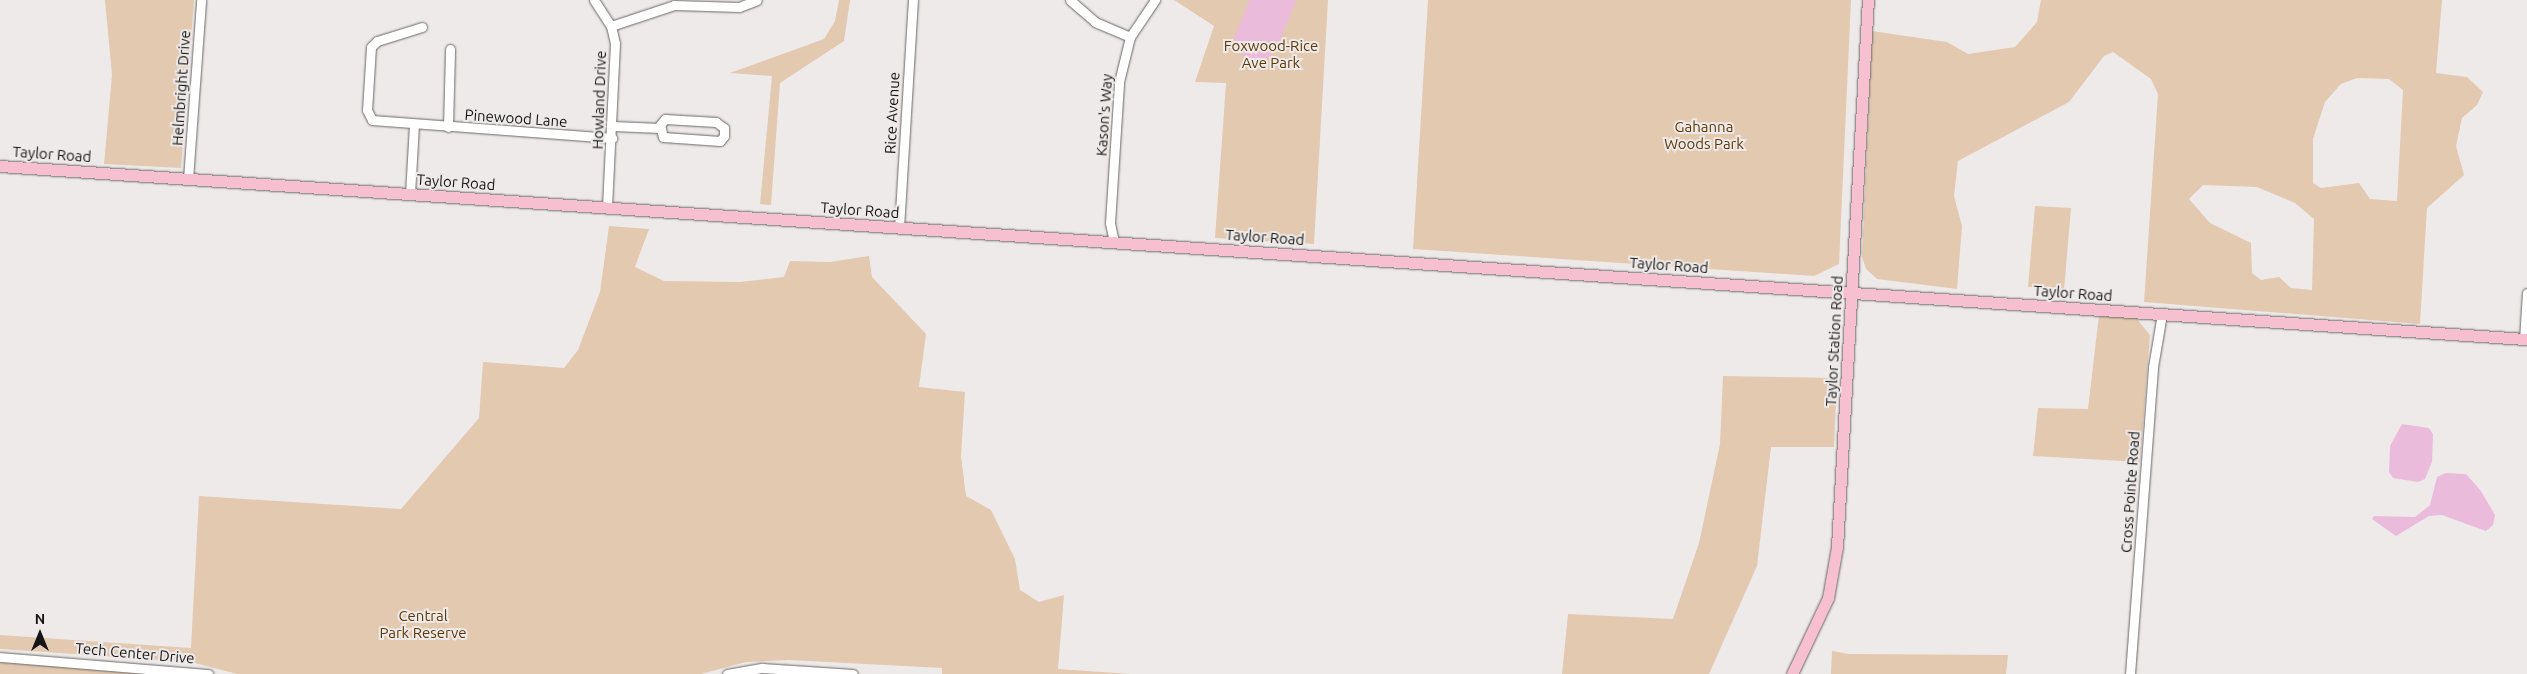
<!DOCTYPE html>
<style>
body{margin:0}
#map{position:relative;width:2527px;height:674px;overflow:hidden;background:#efeaea;font-family:Ubuntu,sans-serif}
div>[style]{position:absolute}
.green>*{inset:0;background:#e3c9af}
.water>*{inset:0;background:#ebbbdc}
.roads{filter:drop-shadow(0 0 1px #6a6666) drop-shadow(0 0 1px #6a6666)}
.minor>*{height:9px;margin:-4.5px;padding:0 4.5px;transform-origin:4.5px;border-radius:4.5px;background:#fff}
.major>*{height:11px;margin:-5.5px;padding:0 5.5px;transform-origin:5.5px;border-radius:5.5px;background:#f7c0d1}
span{translate:-50% -50%;white-space:nowrap;text-align:center;line-height:1.15;-webkit-text-stroke:4px #efeaea;paint-order:stroke}
.park-label{font-size:15px;color:#5d3804}
.street-label{font-size:15px;color:#171616}
.north{position:absolute;left:15px;top:609px;width:50px;height:50px;-webkit-text-stroke:4px #efeaea;paint-order:stroke;rotate:0deg;font-size:14px;font-weight:700;line-height:20px;text-align:center;color:#171616}
.north::after{content:'';display:block;margin:auto;width:18px;height:22px;background:#171616;clip-path:polygon(50% 0,100% 100%,50% 72%,0 100%)}
</style>
<div id="map">
<div class="green">
<div style="clip-path:polygon(105px 0,194px 0,181px 168px,104px 164px,112px 75px)"></div>
<div style="clip-path:polygon(839px 0,850px 0,844px 41px,780px 83px,771px 205px,760px 204px,772px 76px,730px 73px,824px 39px,835px 21px)"></div>
<div style="clip-path:polygon(1174px 0,1328px 0,1314px 244px,1215px 238px,1226px 83px,1195px 82px,1214px 26px)"></div>
<div style="clip-path:polygon(1428px 0,1851px 0,1839px 264px,1814px 276px,1413px 249px)"></div>
<div style="clip-path:polygon(evenodd,2041px 0,2442px 0,2436px 73px,2467px 77px,2483px 92px,2477px 105px,2462px 118px,2456px 146px,2464px 175px,2427px 208px,2420px 324px,2144px 302px,2158px 94px,2151px 79px,2113px 52px,2104px 56px,2069px 102px,1958px 161px,1954px 196px,1962px 226px,1957px 289px,1877px 279px,1866px 269px,1862px 257px,1872px 31px,1947px 42px,1968px 54px,2015px 47px,2037px 22px,2041px 0,2357px 78px,2389px 79px,2403px 90px,2397px 201px,2370px 199px,2359px 183px,2321px 188px,2313px 183px,2313px 139px,2325px 102px,2341px 84px,2357px 78px,2041px 0,2203px 185px,2257px 187px,2295px 203px,2314px 219px,2312px 290px,2291px 288px,2279px 277px,2261px 280px,2252px 273px,2251px 243px,2210px 223px,2189px 199px,2203px 185px)"></div>
<div style="clip-path:polygon(2035px 206px,2071px 208px,2064px 290px,2028px 287px)"></div>
<div style="clip-path:polygon(609px 226px,649px 229px,635px 267px,664px 281px,740px 282px,784px 277px,790px 261px,830px 262px,869px 256px,872px 277px,926px 334px,919px 387px,965px 392px,961px 456px,966px 496px,991px 510px,1015px 559px,1020px 590px,1039px 602px,1064px 595px,1058px 669px,1130px 674px,942px 674px,942px 668px,789px 660px,746px 662px,701px 674px,237px 674px,191px 662px,0 649px,0 635px,191px 648px,199px 496px,401px 509px,479px 418px,483px 362px,564px 368px,578px 350px,600px 292px)"></div>
<div style="clip-path:polygon(2099px 315px,2136px 318px,2150px 335px,2140px 462px,2033px 456px,2038px 408px,2088px 409px)"></div>
<div style="clip-path:polygon(1723px 376px,1837px 378px,1834px 447px,1771px 447px,1757px 566px,1709px 674px,1562px 674px,1568px 614px,1673px 619px,1699px 543px,1720px 444px)"></div>
<div style="clip-path:polygon(1832px 651px,1849px 654px,2008px 655px,2006px 674px,1831px 674px)"></div>
<div style="clip-path:polygon(0 662px,170px 674px,0 674px)"></div>
</div>
<div class="water">
<div style="clip-path:polygon(1250px 0,1296px 0,1276px 50px,1264px 61px,1248px 60px,1237px 50px,1234px 38px)"></div>
<div style="clip-path:polygon(2402px 424px,2429px 428px,2433px 434px,2432px 462px,2425px 479px,2418px 482px,2393px 478px,2389px 472px,2390px 446px)"></div>
<div style="clip-path:polygon(2446px 473px,2466px 474px,2481px 491px,2495px 515px,2493px 525px,2486px 531px,2442px 515px,2429px 516px,2396px 536px,2372px 519px,2374px 516px,2415px 517px,2430px 505px,2437px 477px)"></div>
</div>
<div class="roads">
<div class="minor">
<div style="left:594px;top:0;width:31px;rotate:57deg"></div>
<div style="left:611px;top:26px;width:17px;rotate:77deg"></div>
<div style="left:615px;top:43px;width:164px;rotate:92.8deg"></div>
<div style="left:1070px;top:0;width:33px;rotate:41deg"></div>
<div style="left:1095px;top:22px;width:38px;rotate:23deg"></div>
<div style="left:611px;top:26px;width:66px;rotate:-18.4deg"></div>
<div style="left:674px;top:5px;width:65px;rotate:1.8deg"></div>
<div style="left:739px;top:7px;width:19px;rotate:-21deg"></div>
<div style="left:422px;top:27px;width:47px;rotate:162.7deg"></div>
<div style="left:377px;top:41px;width:8px;rotate:135deg"></div>
<div style="left:371px;top:47px;width:63px;rotate:93.6deg"></div>
<div style="left:367px;top:110px;width:11px;rotate:63deg"></div>
<div style="left:372px;top:120px;width:241px;rotate:4.3deg"></div>
<div style="left:665px;top:119px;width:51px;rotate:3.4deg"></div>
<div style="left:716px;top:122px;width:10px;rotate:37deg"></div>
<div style="left:724px;top:128px;width:8px;rotate:90deg"></div>
<div style="left:724px;top:136px;width:6px;rotate:129deg"></div>
<div style="left:720px;top:141px;width:57px;rotate:-176deg"></div>
<div style="left:663px;top:137px;width:12px;rotate:-104deg"></div>
<div style="left:660px;top:125px;width:8px;rotate:-50deg"></div>
<div style="left:613px;top:126px;width:47px;rotate:2.4deg"></div>
<div style="left:448px;top:127px;width:78px;rotate:-88.5deg"></div>
<div style="left:188px;top:179px;width:179px;rotate:-85.8deg"></div>
<div style="left:410px;top:194px;width:69px;rotate:-86.7deg"></div>
<div style="left:899px;top:228px;width:228px;rotate:-86.5deg"></div>
<div style="left:1114px;top:242px;width:19px;rotate:-102deg"></div>
<div style="left:1110px;top:223px;width:141px;rotate:-86.3deg"></div>
<div style="left:1119px;top:82px;width:46px;rotate:-76.3deg"></div>
<div style="left:1130px;top:37px;width:45px;rotate:-56deg"></div>
<div style="left:2524px;top:339px;width:46px;rotate:-86.3deg"></div>
<div style="left:0;top:657px;width:209px;rotate:4.7deg"></div>
<div style="left:727px;top:674px;width:36px;rotate:-10deg"></div>
<div style="left:762px;top:668px;width:91px;rotate:3.8deg"></div>
<div style="left:2130px;top:674px;width:308px;rotate:-85.7deg"></div>
<div style="left:2153px;top:367px;width:54px;rotate:-80.4deg"></div>
</div>
<div class="major">
<div style="left:0;top:166px;width:2533px;rotate:3.92deg"></div>
<div style="left:1792px;top:674px;width:84px;rotate:-64.7deg"></div>
<div style="left:1828px;top:598px;width:52px;rotate:-80deg"></div>
<div style="left:1837px;top:547px;width:548px;rotate:-86.76deg"></div>
</div>
</div>
<div class="park-label">
<span style="left:1271px;top:54px">Foxwood-Rice<br>Ave Park</span>
<span style="left:1704px;top:135px">Gahanna<br>Woods Park</span>
<span style="left:423px;top:624px">Central<br>Park Reserve</span>
</div>
<div class="street-label">
<span style="left:181px;top:88px;rotate:-86deg">Helmbright Drive</span>
<span style="left:599px;top:100px;rotate:-88deg">Howland Drive</span>
<span style="left:892px;top:113px;rotate:-87deg">Rice Avenue</span>
<span style="left:1104px;top:115px;rotate:-86deg">Kason's Way</span>
<span style="left:516px;top:118px;rotate:4deg">Pinewood Lane</span>
<span style="left:52px;top:154px;rotate:4deg">Taylor Road</span>
<span style="left:456px;top:182px;rotate:4deg">Taylor Road</span>
<span style="left:860px;top:210px;rotate:4deg">Taylor Road</span>
<span style="left:1265px;top:237px;rotate:4deg">Taylor Road</span>
<span style="left:1669px;top:265px;rotate:4deg">Taylor Road</span>
<span style="left:2073px;top:293px;rotate:4deg">Taylor Road</span>
<span style="left:1834px;top:341px;rotate:-87deg">Taylor Station Road</span>
<span style="left:2130px;top:492px;rotate:-86deg">Cross Pointe Road</span>
<span style="left:135px;top:653px;rotate:5deg">Tech Center Drive</span>
</div>
<div class="north">N</div>
</div>
